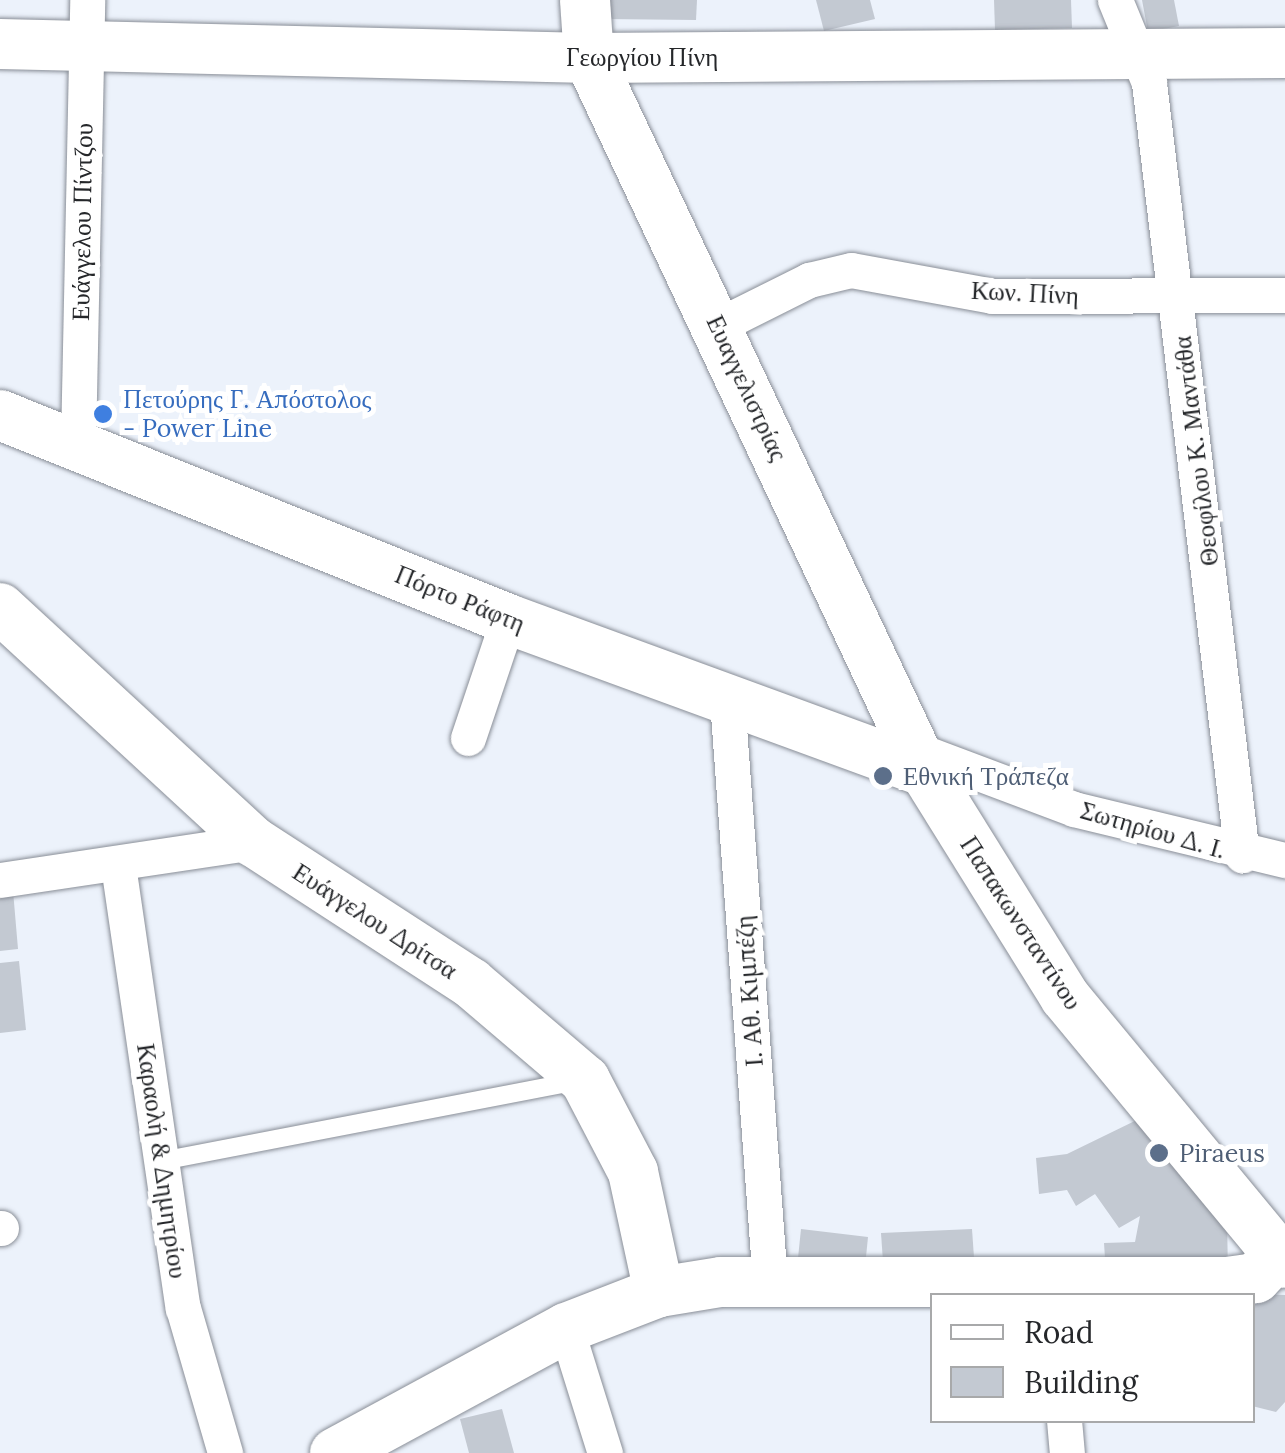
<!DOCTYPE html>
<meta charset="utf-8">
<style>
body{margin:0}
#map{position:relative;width:1285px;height:1453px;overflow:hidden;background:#ecf2fb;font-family:Lora,serif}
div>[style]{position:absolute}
.building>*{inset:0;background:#c3c9d2}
.roads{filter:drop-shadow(0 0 2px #898e97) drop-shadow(0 0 2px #898e97)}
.lane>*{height:18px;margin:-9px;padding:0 9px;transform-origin:9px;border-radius:9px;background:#fff}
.street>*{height:35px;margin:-17.5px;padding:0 17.5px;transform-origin:17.5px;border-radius:17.5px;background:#fff}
.secondary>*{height:50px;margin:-25px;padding:0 25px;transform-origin:25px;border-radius:25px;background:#fff}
.dots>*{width:28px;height:28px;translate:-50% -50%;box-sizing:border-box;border:5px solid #fff;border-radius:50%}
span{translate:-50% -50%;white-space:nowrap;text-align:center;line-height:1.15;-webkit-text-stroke:10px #fff;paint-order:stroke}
.street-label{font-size:25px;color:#25272a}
.shop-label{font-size:25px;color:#366cbe}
.left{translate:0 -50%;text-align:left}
.service-label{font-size:25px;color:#4e5e75}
.legend{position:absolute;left:930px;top:1293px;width:325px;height:130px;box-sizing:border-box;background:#fff;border:2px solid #a8a9aa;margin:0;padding:12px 18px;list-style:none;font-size:30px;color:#25272a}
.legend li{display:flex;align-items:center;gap:20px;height:50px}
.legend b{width:50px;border:2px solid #a8a9aa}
</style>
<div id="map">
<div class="building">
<div style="clip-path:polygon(604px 0,697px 0,696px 20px,604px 19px)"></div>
<div style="clip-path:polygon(816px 0,870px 0,875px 19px,824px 31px)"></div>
<div style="clip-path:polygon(994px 0,1071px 0,1072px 28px,995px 30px)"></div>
<div style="clip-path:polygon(1142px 0,1174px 0,1179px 26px,1148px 32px)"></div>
<div style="clip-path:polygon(12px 879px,18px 949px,0 951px,0 881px)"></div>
<div style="clip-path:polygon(19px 961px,26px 1030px,0 1033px,0 963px)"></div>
<div style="clip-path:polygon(1145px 1116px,1227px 1216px,1228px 1276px,1106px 1274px,1104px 1243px,1135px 1242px,1140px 1216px,1119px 1228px,1095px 1194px,1076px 1206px,1067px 1190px,1039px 1194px,1036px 1158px,1067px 1154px)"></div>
<div style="clip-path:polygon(801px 1229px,868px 1237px,865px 1267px,798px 1258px)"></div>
<div style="clip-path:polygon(972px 1229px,975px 1272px,884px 1276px,881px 1233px)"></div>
<div style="clip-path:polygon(1252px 1294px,1285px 1295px,1285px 1402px,1276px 1412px,1252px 1406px)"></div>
<div style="clip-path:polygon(502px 1409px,514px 1453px,469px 1453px,460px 1419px)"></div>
</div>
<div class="roads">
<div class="lane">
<div style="left:162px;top:1161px;width:420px;rotate:-10.9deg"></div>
</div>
<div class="street">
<div style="left:1115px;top:0;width:90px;rotate:67.7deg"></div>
<div style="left:1149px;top:83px;width:778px;rotate:83.13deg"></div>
<div style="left:719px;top:325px;width:101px;rotate:-26.6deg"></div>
<div style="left:809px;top:280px;width:43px;rotate:-13.4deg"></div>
<div style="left:851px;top:270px;width:143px;rotate:10.4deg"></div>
<div style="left:992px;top:296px;width:293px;rotate:-0.2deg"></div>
<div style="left:78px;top:443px;width:443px;rotate:-88.8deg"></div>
<div style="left:727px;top:700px;width:585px;rotate:85.78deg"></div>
<div style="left:468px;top:738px;width:126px;rotate:-71.4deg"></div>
<div style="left:912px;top:748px;width:173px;rotate:20.6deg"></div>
<div style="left:1074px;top:809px;width:217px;rotate:13.6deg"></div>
<div style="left:118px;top:865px;width:448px;rotate:81.7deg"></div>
<div style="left:183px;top:1308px;width:151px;rotate:73.8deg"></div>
<div style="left:0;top:880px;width:257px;rotate:-8.5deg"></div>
<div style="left:0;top:1228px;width:1px"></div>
<div style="left:566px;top:1328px;width:131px;rotate:72.7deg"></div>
<div style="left:1064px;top:1420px;width:33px;rotate:85deg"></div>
</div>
<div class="secondary">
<div style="left:585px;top:0;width:58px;rotate:86.1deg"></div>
<div style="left:589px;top:58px;width:789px;rotate:64.8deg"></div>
<div style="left:925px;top:772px;width:265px;rotate:58.1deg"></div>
<div style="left:1065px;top:997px;width:345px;rotate:50.4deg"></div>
<div style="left:0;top:44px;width:589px;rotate:1.36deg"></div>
<div style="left:589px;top:58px;width:696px;rotate:-0.41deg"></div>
<div style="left:0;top:415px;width:547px;rotate:21.88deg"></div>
<div style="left:508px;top:619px;width:444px;rotate:20.1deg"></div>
<div style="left:0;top:608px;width:345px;rotate:42.7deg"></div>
<div style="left:254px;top:842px;width:259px;rotate:33deg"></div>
<div style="left:471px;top:983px;width:150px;rotate:40.4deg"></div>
<div style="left:585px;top:1080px;width:104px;rotate:62.4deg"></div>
<div style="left:633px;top:1172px;width:123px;rotate:77.8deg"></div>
<div style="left:335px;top:1453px;width:263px;rotate:-28.4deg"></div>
<div style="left:566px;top:1328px;width:100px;rotate:-21.2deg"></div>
<div style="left:659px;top:1292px;width:63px;rotate:-9.2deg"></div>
<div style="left:721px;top:1282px;width:506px"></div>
<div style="left:1227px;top:1282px;width:29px;rotate:-8deg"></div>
<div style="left:1256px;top:1278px;width:33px;rotate:-47deg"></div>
</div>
</div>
<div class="dots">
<div style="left:103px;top:414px;background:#3f7fe0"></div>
<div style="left:883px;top:776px;background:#5c6f8a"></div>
<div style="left:1159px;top:1153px;background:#5c6f8a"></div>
</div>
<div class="street-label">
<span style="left:642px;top:57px">Γεωργίου Πίνη</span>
<span style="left:82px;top:222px;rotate:-89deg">Ευάγγελου Πίντζου</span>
<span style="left:1025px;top:293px;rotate:3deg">Κων. Πίνη</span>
<span style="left:747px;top:388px;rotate:65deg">Ευαγγελιστρίας</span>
<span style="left:1196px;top:451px;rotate:-97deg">Θεοφίλου Κ. Μαντάθα</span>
<span style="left:460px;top:599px;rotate:22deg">Πόρτο Ράφτη</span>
<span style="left:1153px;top:830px;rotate:16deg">Σωτηρίου Δ. Ι.</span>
<span style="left:375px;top:921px;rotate:33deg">Ευάγγελου Δρίτσα</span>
<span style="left:1021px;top:923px;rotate:57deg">Παπακωνσταντίνου</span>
<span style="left:749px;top:991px;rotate:-94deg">Ι. Αθ. Κιμπέζη</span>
<span style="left:162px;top:1161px;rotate:82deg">Καραολή &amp; Δημητρίου</span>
</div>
<div class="shop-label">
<span class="left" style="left:123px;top:414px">Πετούρης Γ. Απόστολος<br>- Power Line</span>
</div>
<div class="service-label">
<span class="left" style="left:903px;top:776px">Εθνική Τράπεζα</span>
<span class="left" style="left:1179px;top:1153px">Piraeus</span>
</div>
<ul class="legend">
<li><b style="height:12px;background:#fff"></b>Road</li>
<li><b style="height:28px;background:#c3c9d2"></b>Building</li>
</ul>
</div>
